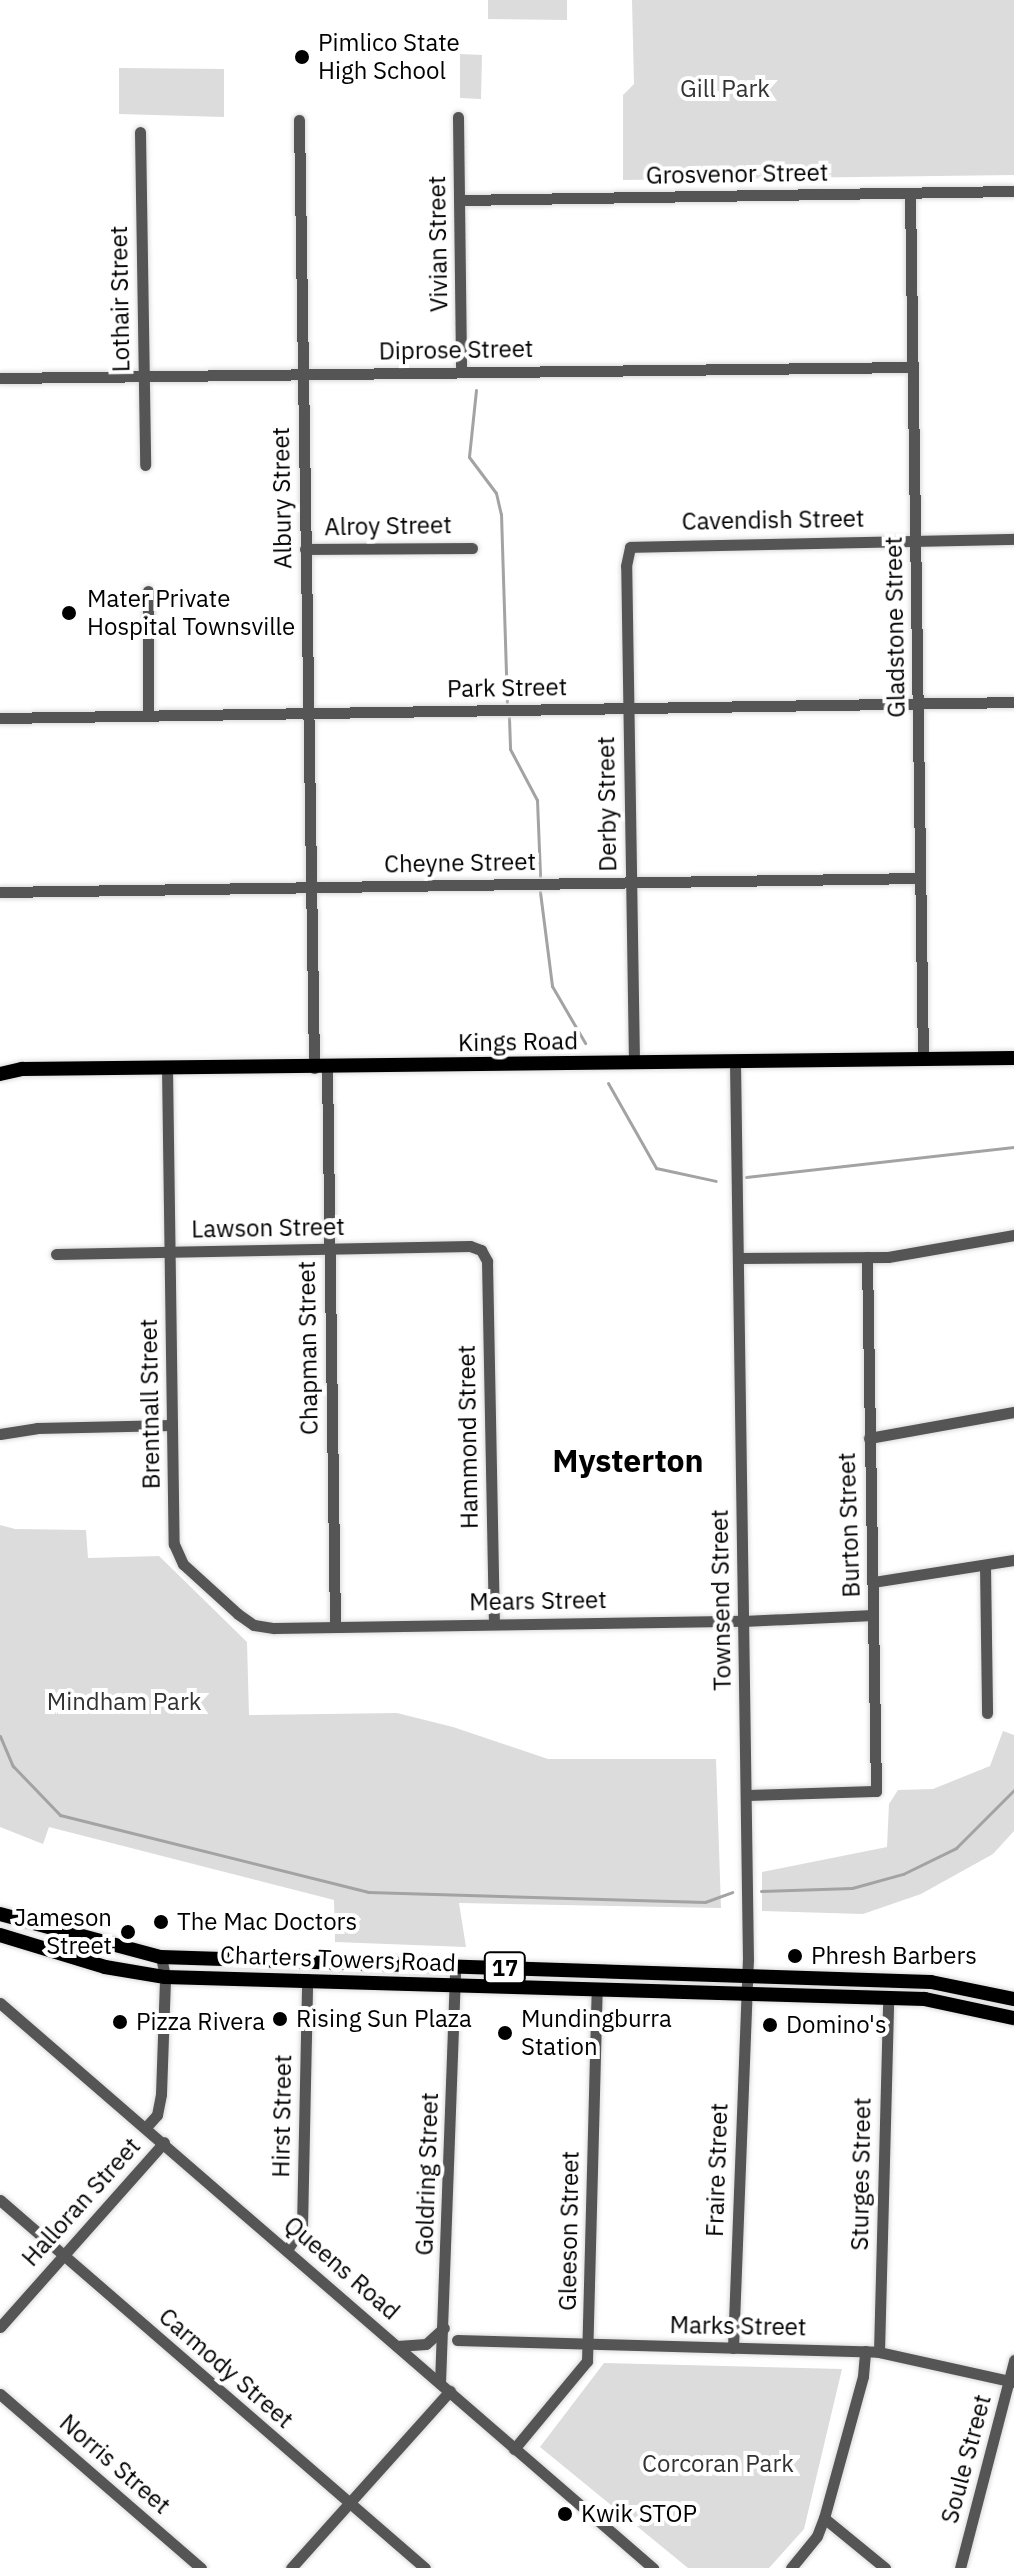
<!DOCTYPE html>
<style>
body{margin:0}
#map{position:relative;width:1014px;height:2568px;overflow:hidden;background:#fff;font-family:"IBM Plex Sans",sans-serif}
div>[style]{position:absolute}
.green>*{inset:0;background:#dcdcdc}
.stream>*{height:3px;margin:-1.5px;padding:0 1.5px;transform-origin:1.5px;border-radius:1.5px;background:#a3a3a3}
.roads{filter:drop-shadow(0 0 2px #dbdbdb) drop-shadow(0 0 2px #dbdbdb)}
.minor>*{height:11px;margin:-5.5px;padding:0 5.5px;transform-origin:5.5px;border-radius:5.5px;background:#555}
.major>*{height:14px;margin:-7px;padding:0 7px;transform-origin:7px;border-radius:7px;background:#000}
.dots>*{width:22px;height:22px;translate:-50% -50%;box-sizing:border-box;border:4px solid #fff;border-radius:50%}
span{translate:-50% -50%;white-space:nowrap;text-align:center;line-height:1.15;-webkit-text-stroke:8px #fff;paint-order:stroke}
.shield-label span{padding:2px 6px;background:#fff;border:2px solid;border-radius:6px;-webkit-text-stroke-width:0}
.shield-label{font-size:22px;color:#000;font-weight:700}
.poi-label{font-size:24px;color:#000}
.left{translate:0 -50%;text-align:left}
.right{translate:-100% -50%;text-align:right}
.park-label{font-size:24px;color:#333}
.street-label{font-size:24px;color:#000}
.district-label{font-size:32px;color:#000;font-weight:700}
</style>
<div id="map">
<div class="green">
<div style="clip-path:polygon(488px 0,567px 0,567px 20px,488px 19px)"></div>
<div style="clip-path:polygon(632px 0,1014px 0,1014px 175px,623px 180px,623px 95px,634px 84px)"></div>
<div style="clip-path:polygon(460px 54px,482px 55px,481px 99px,460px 98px)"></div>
<div style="clip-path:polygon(119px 68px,224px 69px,224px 117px,119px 114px)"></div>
<div style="clip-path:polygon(0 1525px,15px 1529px,86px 1530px,88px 1558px,159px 1556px,247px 1642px,249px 1715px,397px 1713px,453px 1727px,548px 1759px,716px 1759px,721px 1908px,459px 1903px,466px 1947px,335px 1942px,334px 1900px,49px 1827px,43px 1844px,0 1827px)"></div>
<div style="clip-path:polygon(1003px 1731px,1014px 1735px,1014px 1831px,993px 1854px,921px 1894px,863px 1914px,762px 1911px,762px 1872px,887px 1847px,889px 1804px,898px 1790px,933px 1789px,990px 1766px)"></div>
<div style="clip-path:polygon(604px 2363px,842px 2369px,804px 2529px,769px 2568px,688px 2568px,540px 2447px)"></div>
</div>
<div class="stream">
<div style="left:476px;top:390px;width:67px;rotate:96deg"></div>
<div style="left:469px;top:457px;width:45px;rotate:53.1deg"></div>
<div style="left:496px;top:493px;width:22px;rotate:77deg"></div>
<div style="left:501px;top:514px;width:188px;rotate:88.2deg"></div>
<div style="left:509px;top:718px;width:31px;rotate:88deg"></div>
<div style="left:510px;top:749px;width:58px;rotate:62.1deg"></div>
<div style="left:537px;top:800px;width:76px;rotate:87.7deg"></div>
<div style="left:540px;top:892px;width:95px;rotate:82.7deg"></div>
<div style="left:552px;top:986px;width:66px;rotate:59.9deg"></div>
<div style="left:608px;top:1083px;width:98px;rotate:60.5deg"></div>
<div style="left:656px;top:1168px;width:61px;rotate:12.2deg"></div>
<div style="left:746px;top:1177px;width:270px;rotate:-6.4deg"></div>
<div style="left:0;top:1736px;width:33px;rotate:67deg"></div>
<div style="left:13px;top:1766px;width:68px;rotate:46.2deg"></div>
<div style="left:60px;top:1815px;width:317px;rotate:14deg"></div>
<div style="left:368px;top:1892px;width:337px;rotate:1.7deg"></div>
<div style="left:705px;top:1902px;width:29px;rotate:-20deg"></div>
<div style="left:761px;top:1891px;width:91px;rotate:-1.9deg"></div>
<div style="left:852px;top:1888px;width:53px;rotate:-15.4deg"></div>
<div style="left:903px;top:1874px;width:59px;rotate:-26.1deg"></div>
<div style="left:956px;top:1848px;width:82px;rotate:-45deg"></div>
</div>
<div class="roads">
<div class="minor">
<div style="left:458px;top:117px;width:255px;rotate:89.3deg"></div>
<div style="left:299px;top:120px;width:948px;rotate:89.09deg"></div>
<div style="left:140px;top:132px;width:333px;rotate:89.1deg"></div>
<div style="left:910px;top:194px;width:866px;rotate:89.14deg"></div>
<div style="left:460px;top:200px;width:554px;rotate:-0.93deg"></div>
<div style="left:0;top:378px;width:913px;rotate:-0.69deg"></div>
<div style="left:305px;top:549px;width:167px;rotate:-0.3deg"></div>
<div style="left:148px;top:591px;width:125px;rotate:90deg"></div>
<div style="left:0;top:718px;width:1014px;rotate:-0.9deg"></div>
<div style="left:0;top:892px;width:920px;rotate:-0.87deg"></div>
<div style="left:634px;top:1062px;width:496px;rotate:-90.9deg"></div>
<div style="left:626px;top:566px;width:19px;rotate:-78deg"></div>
<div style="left:630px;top:547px;width:384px;rotate:-1.2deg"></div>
<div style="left:167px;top:1067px;width:477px;rotate:89.2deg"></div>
<div style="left:174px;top:1544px;width:22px;rotate:66deg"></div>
<div style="left:183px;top:1564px;width:74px;rotate:42.3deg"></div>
<div style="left:238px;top:1614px;width:19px;rotate:35deg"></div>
<div style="left:254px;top:1625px;width:20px;rotate:9deg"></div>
<div style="left:274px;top:1628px;width:469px;rotate:-0.9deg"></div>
<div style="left:743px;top:1621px;width:130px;rotate:-2.6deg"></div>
<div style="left:327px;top:1067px;width:560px;rotate:89.18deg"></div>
<div style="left:56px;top:1254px;width:414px;rotate:-1.1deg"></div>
<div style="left:470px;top:1246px;width:12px;rotate:20deg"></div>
<div style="left:481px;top:1250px;width:13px;rotate:61deg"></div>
<div style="left:487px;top:1261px;width:363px;rotate:88.9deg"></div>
<div style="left:738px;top:1258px;width:150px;rotate:-0.4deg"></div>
<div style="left:888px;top:1257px;width:128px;rotate:-9.9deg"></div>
<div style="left:0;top:1434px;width:37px;rotate:-9deg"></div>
<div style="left:37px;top:1428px;width:135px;rotate:-1.3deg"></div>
<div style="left:869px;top:1438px;width:147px;rotate:-10.2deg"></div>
<div style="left:985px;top:1565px;width:148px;rotate:89.2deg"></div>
<div style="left:873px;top:1582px;width:143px;rotate:-8.9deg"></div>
<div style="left:746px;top:1795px;width:130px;rotate:-1.8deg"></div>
<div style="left:876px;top:1791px;width:534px;rotate:-90.97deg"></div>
<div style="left:0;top:2003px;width:864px;rotate:40.87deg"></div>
<div style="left:147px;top:2126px;width:15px;rotate:-48deg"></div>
<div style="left:157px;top:2115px;width:21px;rotate:-79deg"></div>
<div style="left:161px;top:2094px;width:117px;rotate:-88deg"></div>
<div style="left:165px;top:1977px;width:20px;rotate:-101deg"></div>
<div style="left:0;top:2200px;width:562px;rotate:40.89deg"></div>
<div style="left:287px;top:2250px;width:27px;rotate:-57deg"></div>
<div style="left:302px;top:2227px;width:248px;rotate:-88.8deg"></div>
<div style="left:0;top:2327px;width:247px;rotate:-48.4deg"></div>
<div style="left:457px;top:2340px;width:422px;rotate:1.6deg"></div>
<div style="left:879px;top:2352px;width:138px;rotate:12.5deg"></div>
<div style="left:397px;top:2346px;width:29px;rotate:-4deg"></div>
<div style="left:426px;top:2344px;width:24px;rotate:-42deg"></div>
<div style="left:733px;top:2348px;width:388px;rotate:-87.8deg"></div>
<div style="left:748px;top:1960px;width:900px;rotate:-90.83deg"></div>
<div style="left:879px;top:2352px;width:354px;rotate:-88.5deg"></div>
<div style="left:440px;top:2383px;width:416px;rotate:-87.9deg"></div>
<div style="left:0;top:2394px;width:266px;rotate:40.9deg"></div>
<div style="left:514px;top:2449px;width:114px;rotate:-50.3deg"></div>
<div style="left:587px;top:2361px;width:372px;rotate:-88.5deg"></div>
<div style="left:824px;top:2518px;width:79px;rotate:39.3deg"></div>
<div style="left:291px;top:2568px;width:238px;rotate:-48.1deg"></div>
<div style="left:791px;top:2568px;width:41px;rotate:-50.9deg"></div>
<div style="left:817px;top:2536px;width:19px;rotate:-69deg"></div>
<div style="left:824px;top:2518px;width:147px;rotate:-74.6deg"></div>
<div style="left:863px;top:2376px;width:25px;rotate:-85deg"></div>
<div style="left:960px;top:2568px;width:215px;rotate:-75.4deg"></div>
</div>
<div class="major">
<div style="left:0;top:1074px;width:23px;rotate:-13deg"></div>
<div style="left:22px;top:1069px;width:992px;rotate:-0.64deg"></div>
<div style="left:0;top:1914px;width:167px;rotate:15deg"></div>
<div style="left:161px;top:1957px;width:770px;rotate:1.86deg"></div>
<div style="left:931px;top:1982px;width:85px;rotate:11.6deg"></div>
<div style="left:0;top:1935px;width:110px;rotate:16.9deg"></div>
<div style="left:105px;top:1967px;width:61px;rotate:9.5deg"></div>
<div style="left:165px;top:1977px;width:760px;rotate:1.66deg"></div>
<div style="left:925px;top:1999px;width:91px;rotate:12.1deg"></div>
</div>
</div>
<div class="dots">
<div style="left:302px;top:57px;background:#000"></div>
<div style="left:69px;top:613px;background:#000"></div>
<div style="left:161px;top:1922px;background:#000"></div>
<div style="left:128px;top:1932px;background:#000"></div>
<div style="left:795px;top:1956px;background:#000"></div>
<div style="left:280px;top:2019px;background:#000"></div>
<div style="left:120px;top:2022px;background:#000"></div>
<div style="left:770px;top:2025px;background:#000"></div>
<div style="left:505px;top:2033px;background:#000"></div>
<div style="left:565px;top:2514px;background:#000"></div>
</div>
<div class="shield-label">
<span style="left:505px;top:1968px">17</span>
</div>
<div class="poi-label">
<span class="left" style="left:318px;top:57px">Pimlico State<br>High School</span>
<span class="left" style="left:87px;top:613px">Mater Private<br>Hospital Townsville</span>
<span class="right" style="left:112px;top:1932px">Jameson<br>Street</span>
<span class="left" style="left:177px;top:1922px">The Mac Doctors</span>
<span class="left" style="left:811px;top:1956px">Phresh Barbers</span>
<span class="left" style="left:296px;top:2019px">Rising Sun Plaza</span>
<span class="left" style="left:521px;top:2033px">Mundingburra<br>Station</span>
<span class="left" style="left:136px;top:2022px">Pizza Rivera</span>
<span class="left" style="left:786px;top:2025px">Domino's</span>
<span class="left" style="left:581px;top:2514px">Kwik STOP</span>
</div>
<div class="park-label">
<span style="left:725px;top:89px">Gill Park</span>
<span style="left:124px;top:1702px">Mindham Park</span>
<span style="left:718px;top:2464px">Corcoran Park</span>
</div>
<div class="street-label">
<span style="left:737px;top:174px;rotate:-1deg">Grosvenor Street</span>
<span style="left:438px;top:244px;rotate:-91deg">Vivian Street</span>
<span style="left:120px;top:299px;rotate:-91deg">Lothair Street</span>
<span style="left:456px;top:350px;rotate:-1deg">Diprose Street</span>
<span style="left:282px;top:498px;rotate:-91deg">Albury Street</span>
<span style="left:773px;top:520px;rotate:-1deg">Cavendish Street</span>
<span style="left:388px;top:526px;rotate:-1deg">Alroy Street</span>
<span style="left:895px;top:627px;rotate:-91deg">Gladstone Street</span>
<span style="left:507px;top:688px;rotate:-1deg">Park Street</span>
<span style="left:607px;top:804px;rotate:-91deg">Derby Street</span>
<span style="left:460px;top:863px;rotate:-1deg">Cheyne Street</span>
<span style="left:518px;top:1042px;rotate:-1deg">Kings Road</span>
<span style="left:268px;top:1228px;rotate:-1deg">Lawson Street</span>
<span style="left:308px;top:1348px;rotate:-91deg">Chapman Street</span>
<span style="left:150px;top:1404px;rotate:-91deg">Brentnall Street</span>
<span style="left:468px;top:1437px;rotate:-91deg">Hammond Street</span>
<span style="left:849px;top:1525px;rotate:-92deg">Burton Street</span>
<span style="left:721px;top:1600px;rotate:-91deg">Townsend Street</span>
<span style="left:538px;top:1601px;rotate:-1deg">Mears Street</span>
<span style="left:338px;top:1959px;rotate:2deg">Charters Towers Road</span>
<span style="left:282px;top:2116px;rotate:-89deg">Hirst Street</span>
<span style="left:717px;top:2170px;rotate:-88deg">Fraire Street</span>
<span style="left:427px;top:2174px;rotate:-88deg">Goldring Street</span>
<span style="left:861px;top:2174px;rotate:-89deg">Sturges Street</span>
<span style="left:81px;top:2202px;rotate:-48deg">Halloran Street</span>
<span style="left:569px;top:2231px;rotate:-89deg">Gleeson Street</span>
<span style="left:342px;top:2268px;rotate:41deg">Queens Road</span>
<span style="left:738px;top:2326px;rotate:1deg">Marks Street</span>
<span style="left:226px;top:2368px;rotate:41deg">Carmody Street</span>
<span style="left:966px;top:2459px;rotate:-75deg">Soule Street</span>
<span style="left:115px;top:2464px;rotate:41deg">Norris Street</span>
</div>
<div class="district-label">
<span style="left:628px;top:1460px">Mysterton</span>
</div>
</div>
